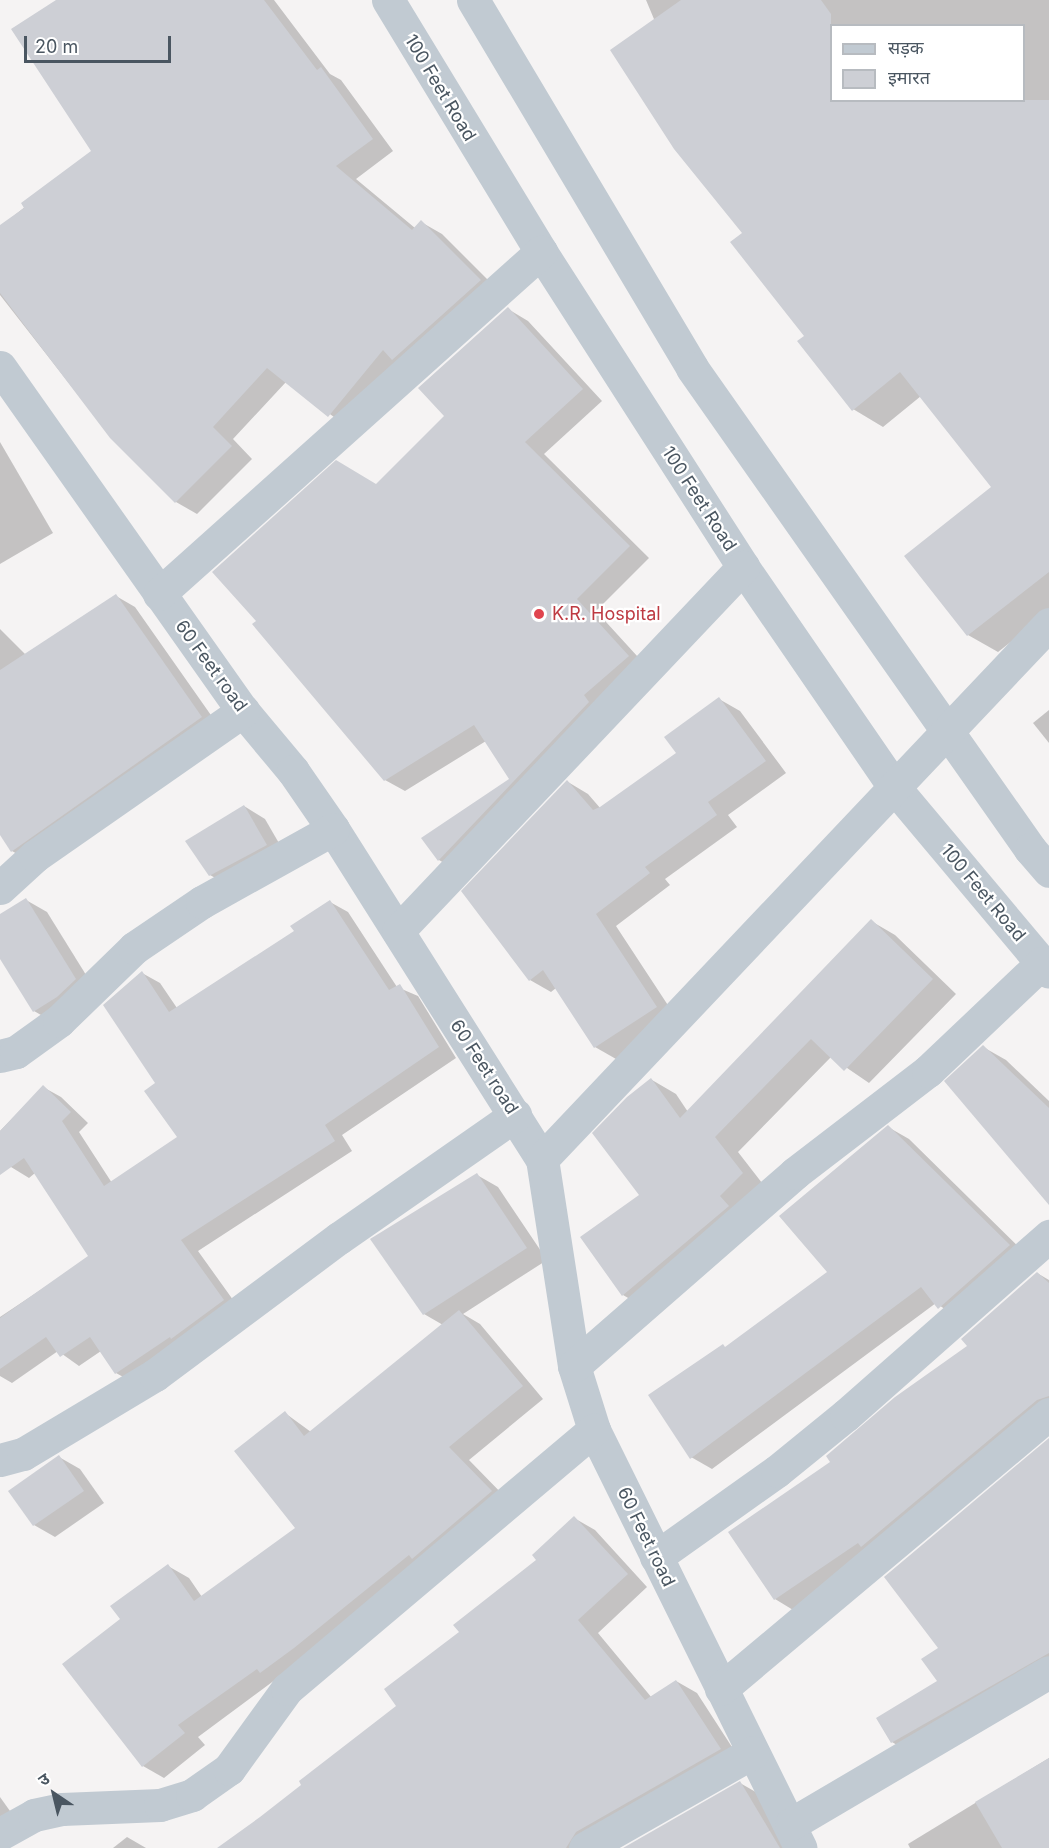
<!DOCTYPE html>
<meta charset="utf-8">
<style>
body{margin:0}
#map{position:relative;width:1049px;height:1848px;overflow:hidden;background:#f5f3f3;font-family:Inter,"Noto Sans Devanagari",sans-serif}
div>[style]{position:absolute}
.shadow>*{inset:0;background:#0003}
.building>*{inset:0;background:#cdcfd5}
.minor>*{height:33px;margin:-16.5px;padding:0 16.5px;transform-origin:16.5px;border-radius:16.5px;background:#c1cad2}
.dots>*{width:16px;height:16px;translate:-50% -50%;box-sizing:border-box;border:3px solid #fff;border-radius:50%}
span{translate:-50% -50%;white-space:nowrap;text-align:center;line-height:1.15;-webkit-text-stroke:4.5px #fff;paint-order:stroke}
.street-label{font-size:18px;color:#4a5661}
.health-label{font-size:18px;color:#be3a42}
.left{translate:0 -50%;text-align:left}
.legend{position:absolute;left:830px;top:24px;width:195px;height:78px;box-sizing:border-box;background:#fff;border:2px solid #b7bbc0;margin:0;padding:8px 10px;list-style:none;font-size:18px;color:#4a5661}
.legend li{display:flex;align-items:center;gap:12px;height:30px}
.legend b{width:30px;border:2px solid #b7bbc0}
.north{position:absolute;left:24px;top:1764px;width:60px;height:60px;-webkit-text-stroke:4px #fff;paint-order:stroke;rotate:325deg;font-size:16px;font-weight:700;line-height:24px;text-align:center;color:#4a5661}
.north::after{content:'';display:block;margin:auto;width:21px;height:27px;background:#4a5661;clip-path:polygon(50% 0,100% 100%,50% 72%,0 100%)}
.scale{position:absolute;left:24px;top:36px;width:147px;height:27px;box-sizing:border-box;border:3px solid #4a5661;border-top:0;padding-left:8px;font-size:18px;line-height:21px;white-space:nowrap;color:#4a5661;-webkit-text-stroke:4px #fff;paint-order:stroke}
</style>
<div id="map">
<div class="shadow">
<div style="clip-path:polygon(59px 0,274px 0,330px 74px,341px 80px,393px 151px,356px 179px,415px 228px,421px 222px,442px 234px,501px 293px,349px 428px,286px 382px,233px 439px,252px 459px,197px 514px,176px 502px,111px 437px,0 295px,0 227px,93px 152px)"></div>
<div style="clip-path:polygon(evenodd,646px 0,1049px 0,1049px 612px,998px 652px,968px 635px,994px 487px,921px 396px,883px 427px,853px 409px,744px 234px,646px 0,832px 26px,1024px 26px,1024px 100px,832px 100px,832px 26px)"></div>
<div style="clip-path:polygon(508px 309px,528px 321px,602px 401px,544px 454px,649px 558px,596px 611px,648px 668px,459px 872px,439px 860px,423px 839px,511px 779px,486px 741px,405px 791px,385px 780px,377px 486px,446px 416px)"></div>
<div style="clip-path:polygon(0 442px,53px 533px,0 564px)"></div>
<div style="clip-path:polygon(116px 596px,135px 607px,220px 728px,31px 862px,12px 851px,0 833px,0 629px,26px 655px)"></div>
<div style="clip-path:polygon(719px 699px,740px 711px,786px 773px,728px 815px,737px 827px,665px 879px,670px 885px,616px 926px,677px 1019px,616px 1059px,595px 1047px,556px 988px,551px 992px,530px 980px,568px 782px,588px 794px,601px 809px,678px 753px)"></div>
<div style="clip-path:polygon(1049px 710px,1049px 743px,1033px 723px)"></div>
<div style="clip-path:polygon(244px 806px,265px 819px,287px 857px,231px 887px,210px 875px,187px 841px)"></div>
<div style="clip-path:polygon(26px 900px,47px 912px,96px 991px,55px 1023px,34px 1011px,0 956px,0 915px)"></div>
<div style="clip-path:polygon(330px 902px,348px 912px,397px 987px,418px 996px,456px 1058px,342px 1135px,352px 1151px,198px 1251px,241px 1311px,134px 1383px,116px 1373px,101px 1351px,79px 1366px,58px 1351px,12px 1383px,0 1376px,0 1317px,90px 1257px,35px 1173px,29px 1178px,11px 1167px,0 1151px,0 1131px,43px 1087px,61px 1097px,88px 1123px,79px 1132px,112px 1183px,179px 1137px,157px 1083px,142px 973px,160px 983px,177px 1008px,296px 932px)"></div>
<div style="clip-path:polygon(871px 921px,895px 935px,956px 994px,869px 1083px,831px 1057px,738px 1152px,766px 1188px,647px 1309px,623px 1295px,641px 1195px,652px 1080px,676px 1094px,688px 1112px)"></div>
<div style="clip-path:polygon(983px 1047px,1006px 1060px,1049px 1101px,1049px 1202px)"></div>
<div style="clip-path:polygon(888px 1127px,909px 1139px,1030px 1258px,959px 1319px,936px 1303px,712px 1469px,691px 1457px,726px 1348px,829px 1273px)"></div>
<div style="clip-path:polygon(477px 1175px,498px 1187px,547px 1260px,463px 1314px,480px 1324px,543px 1399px,469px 1460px,512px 1504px,198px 1737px,205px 1745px,164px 1778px,143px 1766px,122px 1619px,168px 1566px,189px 1578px,202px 1597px,297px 1528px,285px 1413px,311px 1432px,443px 1325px,424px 1314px)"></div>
<div style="clip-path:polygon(1037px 1273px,1049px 1280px,1049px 1422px,798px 1613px,775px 1599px,832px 1462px,969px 1347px)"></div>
<div style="clip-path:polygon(1049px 1440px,1049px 1677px,915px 1756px,892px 1742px,939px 1681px,940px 1649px)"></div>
<div style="clip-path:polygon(59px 1457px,80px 1469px,104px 1503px,55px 1537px,34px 1525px)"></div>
<div style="clip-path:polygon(574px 1518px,595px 1530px,647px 1587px,598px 1633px,652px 1698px,676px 1681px,697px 1693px,741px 1761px,592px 1848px,219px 1848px,261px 1819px,399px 1706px,461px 1632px,538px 1560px)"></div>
<div style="clip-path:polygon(1049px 1758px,1049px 1848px,910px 1848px,908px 1844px)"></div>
<div style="clip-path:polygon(740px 1783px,761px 1795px,794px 1848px,626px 1848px)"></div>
<div style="clip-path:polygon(0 1797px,20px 1825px,0 1840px)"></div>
<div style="clip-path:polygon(127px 1837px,146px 1848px,113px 1848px)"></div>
</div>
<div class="building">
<div style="clip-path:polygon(56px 0,264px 0,317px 70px,321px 67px,373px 139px,336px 166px,412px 230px,421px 220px,481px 280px,392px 360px,383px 350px,328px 417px,267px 368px,213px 427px,232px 446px,175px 503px,110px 438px,0 293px,0 225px,24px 208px,21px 203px,91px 151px,11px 29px)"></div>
<div style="clip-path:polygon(681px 0,821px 0,831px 14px,831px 100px,1049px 100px,1049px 572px,967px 636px,904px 556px,991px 487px,900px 372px,852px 411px,797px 341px,804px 336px,730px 242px,742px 233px,674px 149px,610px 50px)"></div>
<div style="clip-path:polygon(508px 307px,583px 389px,525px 442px,630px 546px,577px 599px,629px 656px,584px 695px,589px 702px,438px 861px,421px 838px,509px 779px,474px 725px,384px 781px,252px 624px,256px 621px,212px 572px,336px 460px,376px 484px,444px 416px,418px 388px)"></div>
<div style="clip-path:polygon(116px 594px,202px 717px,11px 852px,0 835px,0 670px)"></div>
<div style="clip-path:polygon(719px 697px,766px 761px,708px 802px,717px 815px,645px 867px,650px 873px,596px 914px,657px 1007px,594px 1048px,543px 970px,529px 981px,461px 891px,567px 780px,593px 810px,600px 807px,676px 753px,664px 737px)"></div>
<div style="clip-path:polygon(244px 805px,267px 845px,209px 876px,185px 841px)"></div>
<div style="clip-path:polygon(26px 898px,76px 979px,57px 997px,33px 1012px,0 959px,0 914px)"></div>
<div style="clip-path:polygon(330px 900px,389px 990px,400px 984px,439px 1047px,325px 1125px,335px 1141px,181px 1240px,224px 1300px,171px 1339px,170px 1337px,115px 1374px,90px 1337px,60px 1357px,46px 1337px,0 1369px,0 1318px,88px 1256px,24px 1158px,0 1175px,0 1131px,43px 1085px,71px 1112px,62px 1121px,104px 1186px,177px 1137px,144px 1091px,155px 1083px,103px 1005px,142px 971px,169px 1012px,294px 931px,290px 926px)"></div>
<div style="clip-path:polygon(871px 919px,933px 979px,844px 1071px,811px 1039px,715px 1137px,743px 1173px,720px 1196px,729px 1206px,622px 1296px,580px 1237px,639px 1195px,592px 1133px,627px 1097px,651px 1078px,680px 1118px)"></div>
<div style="clip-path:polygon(983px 1045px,1049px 1108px,1049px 1205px,944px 1081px)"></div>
<div style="clip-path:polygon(888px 1125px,1010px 1245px,938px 1309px,921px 1287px,690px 1459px,648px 1395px,723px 1344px,725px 1347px,827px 1272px,779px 1216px)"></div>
<div style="clip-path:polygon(477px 1173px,527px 1248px,423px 1315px,370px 1239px)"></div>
<div style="clip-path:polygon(1037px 1272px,1049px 1283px,1049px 1396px,1037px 1400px,861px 1547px,858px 1543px,774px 1600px,728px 1532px,830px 1462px,826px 1456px,895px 1397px,967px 1346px,961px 1339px)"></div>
<div style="clip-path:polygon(459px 1310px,523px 1386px,449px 1447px,492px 1491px,412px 1559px,409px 1555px,294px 1648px,260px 1673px,257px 1669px,178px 1725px,185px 1733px,142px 1767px,62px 1664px,120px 1619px,110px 1606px,168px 1564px,194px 1601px,295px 1528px,234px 1451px,285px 1411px,304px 1436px)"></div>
<div style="clip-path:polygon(1049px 1438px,1049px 1653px,891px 1743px,876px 1718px,937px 1681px,921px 1659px,938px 1648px,884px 1577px)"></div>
<div style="clip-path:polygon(59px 1455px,84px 1491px,33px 1526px,8px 1491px)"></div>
<div style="clip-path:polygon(574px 1516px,628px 1574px,578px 1620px,645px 1700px,676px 1680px,721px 1749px,576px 1832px,566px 1848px,217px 1848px,260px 1817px,301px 1785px,299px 1781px,396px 1706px,384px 1689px,459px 1632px,453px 1625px,536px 1560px,532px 1555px)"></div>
<div style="clip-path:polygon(1049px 1758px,1049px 1848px,1002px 1848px,975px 1802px)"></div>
<div style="clip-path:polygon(740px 1781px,780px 1848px,623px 1848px)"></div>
</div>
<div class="minor">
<div style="left:388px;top:0;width:295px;rotate:58.7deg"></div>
<div style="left:541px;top:252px;width:374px;rotate:57.3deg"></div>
<div style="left:743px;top:567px;width:267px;rotate:55.5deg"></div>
<div style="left:894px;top:787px;width:241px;rotate:50deg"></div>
<div style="left:473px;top:0;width:428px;rotate:59.2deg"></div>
<div style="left:692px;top:368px;width:588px;rotate:54.9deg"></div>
<div style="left:1030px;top:849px;width:29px;rotate:49deg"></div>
<div style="left:0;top:367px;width:421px;rotate:54.8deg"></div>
<div style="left:243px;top:711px;width:78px;rotate:50.2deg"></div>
<div style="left:293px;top:771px;width:70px;rotate:55.4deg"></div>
<div style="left:333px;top:829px;width:391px;rotate:57.7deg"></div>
<div style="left:542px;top:1159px;width:209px;rotate:81.2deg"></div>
<div style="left:574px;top:1366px;width:67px;rotate:72.6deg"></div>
<div style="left:594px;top:1430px;width:466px;rotate:63.7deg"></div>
<div style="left:159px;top:594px;width:513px;rotate:-41.84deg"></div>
<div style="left:0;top:888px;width:47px;rotate:-42.4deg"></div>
<div style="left:35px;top:856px;width:254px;rotate:-34.9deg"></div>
<div style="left:398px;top:931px;width:502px;rotate:-46.54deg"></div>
<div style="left:0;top:1056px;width:16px;rotate:-14deg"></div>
<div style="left:16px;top:1052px;width:53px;rotate:-35.8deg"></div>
<div style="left:59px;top:1021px;width:105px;rotate:-44.2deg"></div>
<div style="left:134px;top:948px;width:82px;rotate:-34.1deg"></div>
<div style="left:202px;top:902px;width:150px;rotate:-29.1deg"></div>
<div style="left:542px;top:1159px;width:737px;rotate:-46.54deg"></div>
<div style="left:574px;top:1366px;width:293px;rotate:-41.1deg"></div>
<div style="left:795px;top:1173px;width:168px;rotate:-37.5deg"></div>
<div style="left:928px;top:1071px;width:157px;rotate:-43.5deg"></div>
<div style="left:0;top:1460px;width:24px;rotate:-15deg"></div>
<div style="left:23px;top:1454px;width:154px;rotate:-30.9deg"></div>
<div style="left:155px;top:1375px;width:229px;rotate:-36.7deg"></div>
<div style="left:339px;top:1238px;width:215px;rotate:-34.9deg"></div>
<div style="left:656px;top:1557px;width:148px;rotate:-35.4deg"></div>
<div style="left:777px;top:1471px;width:89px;rotate:-39.1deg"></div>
<div style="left:846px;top:1415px;width:271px;rotate:-41.4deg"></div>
<div style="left:721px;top:1689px;width:428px;rotate:-40deg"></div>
<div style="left:791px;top:1824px;width:299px;rotate:-30.5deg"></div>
<div style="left:0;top:1834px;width:39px;rotate:-29deg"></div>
<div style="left:34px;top:1815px;width:29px;rotate:-12deg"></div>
<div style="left:62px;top:1809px;width:98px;rotate:-2.3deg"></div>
<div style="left:160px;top:1805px;width:34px;rotate:-17deg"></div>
<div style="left:192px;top:1795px;width:45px;rotate:-35.1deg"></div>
<div style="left:229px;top:1769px;width:99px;rotate:-54.1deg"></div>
<div style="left:287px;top:1689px;width:402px;rotate:-40.2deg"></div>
<div style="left:585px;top:1848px;width:193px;rotate:-29.7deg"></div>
</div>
<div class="dots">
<div style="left:539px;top:614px;background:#e0444e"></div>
</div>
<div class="street-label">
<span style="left:440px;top:88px;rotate:59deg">100 Feet Road</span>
<span style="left:699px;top:499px;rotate:57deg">100 Feet Road</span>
<span style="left:211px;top:666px;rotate:54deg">60 Feet road</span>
<span style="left:983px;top:893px;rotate:50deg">100 Feet Road</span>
<span style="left:484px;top:1067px;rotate:57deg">60 Feet road</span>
<span style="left:646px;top:1537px;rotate:64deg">60 Feet road</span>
</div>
<div class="health-label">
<span class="left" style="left:552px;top:614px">K.R. Hospital</span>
</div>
<ul class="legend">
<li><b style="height:8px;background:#c1cad2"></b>सड़क</li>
<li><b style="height:16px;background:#cdcfd5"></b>इमारत</li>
</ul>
<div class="north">उ</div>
<div class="scale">20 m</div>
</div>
